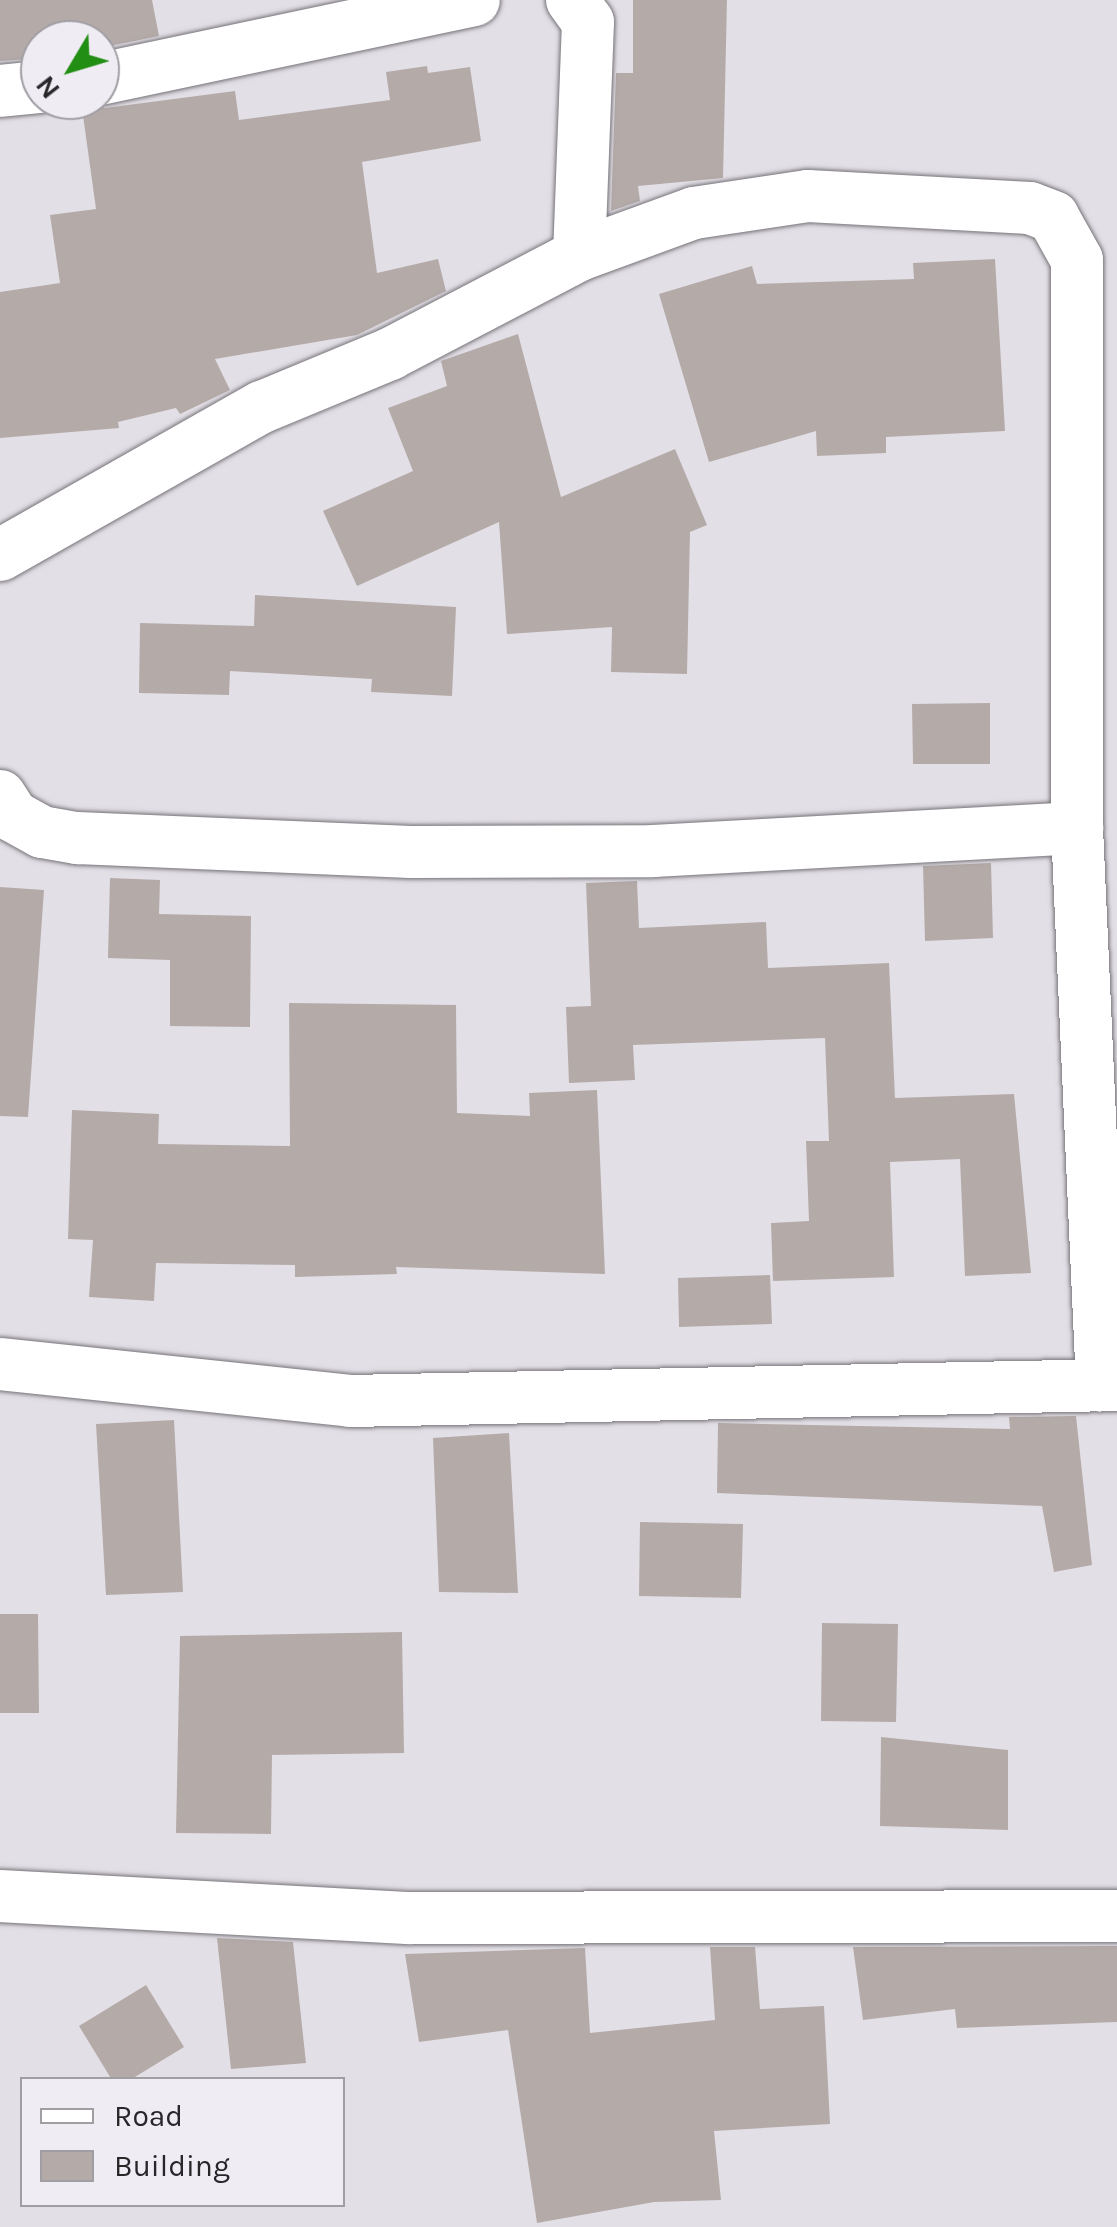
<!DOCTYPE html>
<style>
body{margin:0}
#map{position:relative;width:1117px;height:2227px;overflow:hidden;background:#e3dfe6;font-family:Karla,sans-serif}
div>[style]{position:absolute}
.building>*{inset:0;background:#b4aba9}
.roads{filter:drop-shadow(0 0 2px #767379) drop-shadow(0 0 2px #767379)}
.street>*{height:52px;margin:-26px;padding:0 26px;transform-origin:26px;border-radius:26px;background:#fff}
span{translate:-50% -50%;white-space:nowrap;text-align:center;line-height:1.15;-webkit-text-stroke:10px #f0ecf4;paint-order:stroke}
.legend{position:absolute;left:20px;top:2077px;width:325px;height:130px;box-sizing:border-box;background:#f0ecf4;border:2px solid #a09da3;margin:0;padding:12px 18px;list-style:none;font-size:30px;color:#282629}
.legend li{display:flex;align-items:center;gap:20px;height:50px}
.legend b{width:50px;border:2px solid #a09da3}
.north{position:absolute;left:20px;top:20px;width:100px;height:100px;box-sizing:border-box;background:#f0ecf4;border:2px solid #a09da3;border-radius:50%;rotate:232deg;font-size:28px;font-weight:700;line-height:40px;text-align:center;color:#282629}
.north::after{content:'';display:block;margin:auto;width:35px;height:45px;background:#228e13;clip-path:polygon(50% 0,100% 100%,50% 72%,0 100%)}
</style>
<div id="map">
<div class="building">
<div style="clip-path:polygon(0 0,152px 0,159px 36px,100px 48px,100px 40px,40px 40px,40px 58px,0 61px)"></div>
<div style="clip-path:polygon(633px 0,727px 0,723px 178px,638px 186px,640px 201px,611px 211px,616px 73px,633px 73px)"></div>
<div style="clip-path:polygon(427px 66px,428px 73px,470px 67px,481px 141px,362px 162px,377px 273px,438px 259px,446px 291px,357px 335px,215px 359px,230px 390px,180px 414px,176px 408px,118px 422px,119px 428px,0 438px,0 292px,60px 283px,50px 215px,96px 209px,81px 101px,105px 108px,235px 91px,239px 120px,390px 100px,386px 72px)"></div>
<div style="clip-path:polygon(995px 259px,1005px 431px,886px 437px,886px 453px,817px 456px,816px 431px,709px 462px,659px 294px,752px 266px,757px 284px,914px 279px,913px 263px)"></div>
<div style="clip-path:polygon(518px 334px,561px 497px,675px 449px,707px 525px,690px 532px,687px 674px,611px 672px,612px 627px,507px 634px,499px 522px,357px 586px,323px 511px,413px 471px,388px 408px,447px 386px,441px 361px)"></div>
<div style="clip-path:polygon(255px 595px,456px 607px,452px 696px,371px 692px,372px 679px,230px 671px,229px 695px,139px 693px,140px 623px,254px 626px)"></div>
<div style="clip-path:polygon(990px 703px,990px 764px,913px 764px,912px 704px)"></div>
<div style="clip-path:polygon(991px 863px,993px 938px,925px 941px,923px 866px)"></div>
<div style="clip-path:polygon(110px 878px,160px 880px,159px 914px,251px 916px,250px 1027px,170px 1026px,170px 960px,108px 958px)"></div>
<div style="clip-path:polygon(637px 881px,639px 928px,766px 922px,768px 968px,889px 963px,895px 1098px,1014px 1094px,1031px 1273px,965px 1276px,960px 1159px,890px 1162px,894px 1277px,773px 1281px,771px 1223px,809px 1221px,806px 1141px,829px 1141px,825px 1038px,633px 1045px,635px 1080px,569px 1083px,566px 1007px,591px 1006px,586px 883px)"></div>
<div style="clip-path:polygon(0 887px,44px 890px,28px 1117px,0 1116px)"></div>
<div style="clip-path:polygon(289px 1003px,456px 1005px,457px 1113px,530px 1116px,529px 1093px,597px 1090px,605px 1274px,396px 1267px,397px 1274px,295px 1277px,295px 1265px,156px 1263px,154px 1301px,89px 1297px,93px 1240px,68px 1239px,72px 1110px,159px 1114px,158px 1144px,290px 1146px)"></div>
<div style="clip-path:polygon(770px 1275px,772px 1324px,679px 1327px,678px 1278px)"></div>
<div style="clip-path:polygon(1076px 1416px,1092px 1565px,1054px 1572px,1042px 1506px,717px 1493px,718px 1423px,1010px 1429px,1009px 1417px)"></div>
<div style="clip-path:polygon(174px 1420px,183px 1592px,106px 1595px,96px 1424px)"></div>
<div style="clip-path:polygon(509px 1433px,518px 1593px,439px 1592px,433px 1438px)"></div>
<div style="clip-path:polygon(640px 1522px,743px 1524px,741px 1598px,639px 1596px)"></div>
<div style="clip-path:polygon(0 1614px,38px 1614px,39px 1713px,0 1713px)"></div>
<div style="clip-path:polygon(822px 1623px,898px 1624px,896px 1722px,821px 1721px)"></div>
<div style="clip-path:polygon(402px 1632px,404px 1753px,272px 1755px,271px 1834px,176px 1833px,180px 1636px)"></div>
<div style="clip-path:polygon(881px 1737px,1008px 1750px,1008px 1830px,880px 1826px)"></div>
<div style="clip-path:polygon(217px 1938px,293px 1942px,306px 2063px,231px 2069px)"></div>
<div style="clip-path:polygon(1117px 1946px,1117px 2022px,957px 2028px,955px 2009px,863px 2020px,853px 1947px)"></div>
<div style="clip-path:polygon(710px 1947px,755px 1947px,760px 2009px,824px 2006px,830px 2124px,714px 2131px,721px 2200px,654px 2202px,537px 2223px,508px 2030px,419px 2042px,405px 1954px,585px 1948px,590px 2033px,715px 2020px)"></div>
<div style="clip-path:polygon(146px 1985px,184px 2047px,130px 2080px,112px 2080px,79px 2026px)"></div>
</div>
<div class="roads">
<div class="street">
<div style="left:572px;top:0;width:27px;rotate:54deg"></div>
<div style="left:588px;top:22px;width:233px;rotate:92.2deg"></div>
<div style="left:100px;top:79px;width:382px;rotate:-11.9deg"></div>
<div style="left:0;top:91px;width:40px;rotate:-5.7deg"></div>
<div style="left:0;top:555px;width:301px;rotate:-29.5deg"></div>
<div style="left:262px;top:407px;width:139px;rotate:-22.5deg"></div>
<div style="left:390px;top:354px;width:213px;rotate:-27.6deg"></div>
<div style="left:579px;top:255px;width:122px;rotate:-20.1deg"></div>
<div style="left:694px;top:213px;width:115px;rotate:-8.5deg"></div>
<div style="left:808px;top:196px;width:222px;rotate:3.1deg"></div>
<div style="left:1030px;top:208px;width:25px;rotate:21deg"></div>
<div style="left:1053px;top:217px;width:49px;rotate:60.8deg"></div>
<div style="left:1077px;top:260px;width:568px;rotate:90deg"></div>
<div style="left:1077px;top:828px;width:558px;rotate:87.43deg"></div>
<div style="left:0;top:796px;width:24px;rotate:57deg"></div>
<div style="left:13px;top:816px;width:33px;rotate:29deg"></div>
<div style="left:42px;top:832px;width:36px;rotate:10deg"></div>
<div style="left:77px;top:838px;width:334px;rotate:2.4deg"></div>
<div style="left:411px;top:852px;width:242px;rotate:-0.2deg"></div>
<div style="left:653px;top:851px;width:425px;rotate:-3.1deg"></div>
<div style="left:0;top:1364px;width:352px;rotate:6deg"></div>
<div style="left:350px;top:1401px;width:767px;rotate:-1.2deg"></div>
<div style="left:0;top:1896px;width:409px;rotate:3.1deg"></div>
<div style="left:408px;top:1918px;width:709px;rotate:-0.16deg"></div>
</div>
</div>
<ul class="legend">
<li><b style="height:12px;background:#fff"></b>Road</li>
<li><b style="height:28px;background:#b4aba9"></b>Building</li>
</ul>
<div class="north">N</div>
</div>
